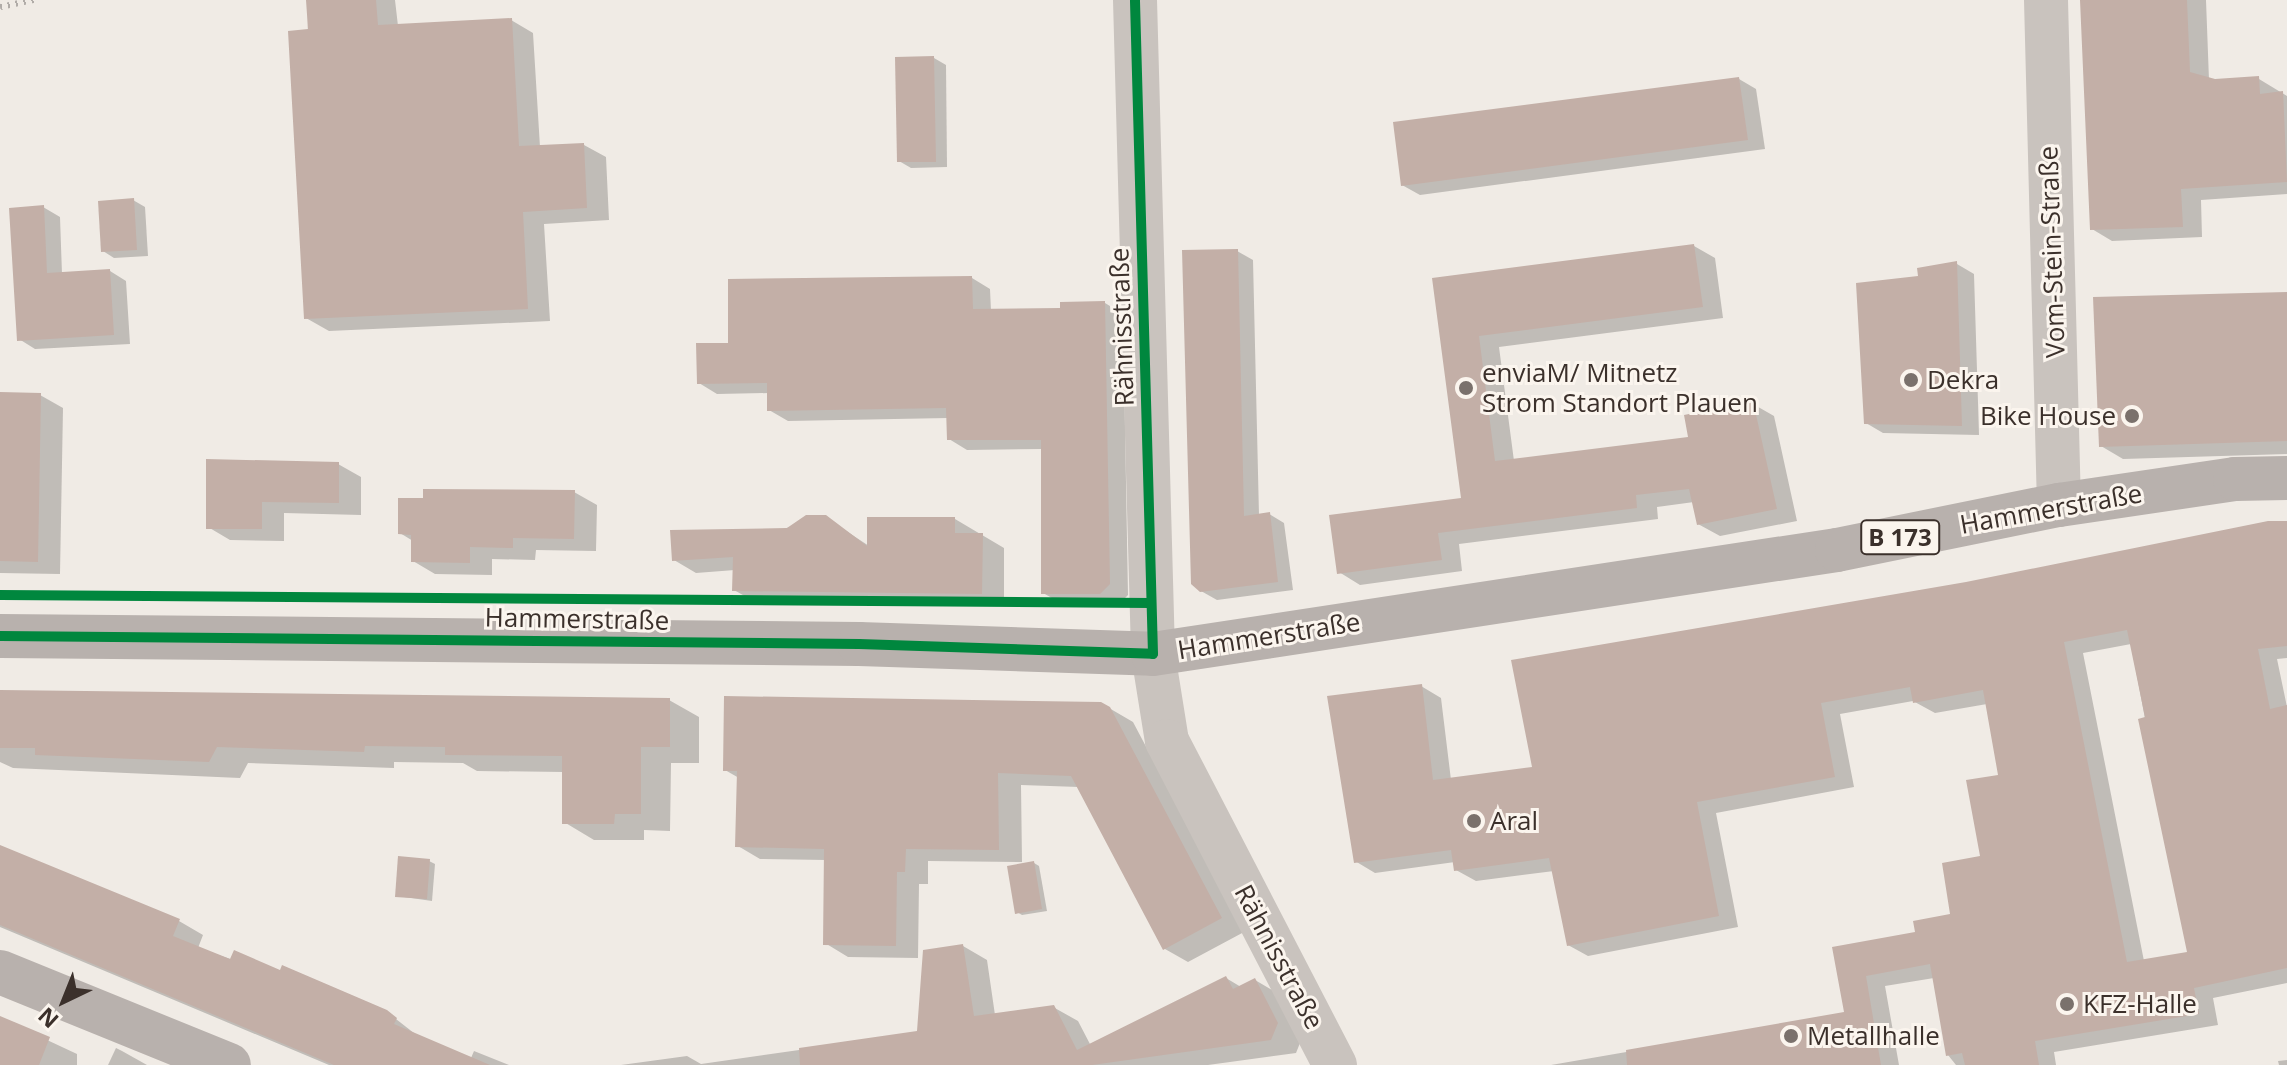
<!DOCTYPE html>
<meta charset="utf-8">
<style>
body{margin:0}
#map{position:relative;width:2287px;height:1065px;overflow:hidden;background:#f0ebe5;font-family:"Open Sans",sans-serif}
div>[style]{position:absolute}
.shadow>*{inset:0;background:#0003}
.building>*{inset:0;background:#c3afa7}
.minor>*{height:44px;margin:-22px;padding:0 22px;transform-origin:22px;border-radius:22px;background:#c9c3be}
.major>*{height:44px;margin:-22px;padding:0 22px;transform-origin:22px;border-radius:22px;background:#b8b1ad}
.rail>*{height:6px;margin-top:-3px;transform-origin:0;background:repeating-linear-gradient(90deg,#b1aca8 0 2px,transparent 0 8px)}
.cycleway>*{height:10px;margin:-5px;padding:0 5px;transform-origin:5px;border-radius:5px;background:#00873e}
.dots>*{width:22px;height:22px;translate:-50% -50%;box-sizing:border-box;border:4px solid #fbf5ee;border-radius:50%}
span{translate:-50% -50%;white-space:nowrap;text-align:center;line-height:1.15;-webkit-text-stroke:6px #fbf5ee;paint-order:stroke}
.shield-label span{padding:2px 6px;background:#fbf5ee;border:2px solid;border-radius:6px;-webkit-text-stroke-width:0}
.shield-label{font-size:24px;color:#3b302b;font-weight:700}
.street-label{font-size:26px;color:#3b302b}
.poi-label{font-size:26px;color:#3b302b}
.left{translate:0 -50%;text-align:left}
.right{translate:-100% -50%;text-align:right}
.north{position:absolute;left:24px;top:961px;width:80px;height:80px;-webkit-text-stroke:6px #fbf5ee;paint-order:stroke;rotate:223deg;font-size:22px;font-weight:700;line-height:32px;text-align:center;color:#3b302b}
.north::after{content:'';display:block;margin:auto;width:28px;height:36px;background:#3b302b;clip-path:polygon(50% 0,100% 100%,50% 72%,0 100%)}
</style>
<div id="map">
<div class="shadow">
<div style="clip-path:polygon(308px 0,395px 0,398px 26px,511px 20px,533px 33px,540px 147px,584px 145px,606px 157px,609px 220px,544px 224px,550px 321px,329px 331px,306px 318px)"></div>
<div style="clip-path:polygon(2082px 0,2206px 0,2209px 80px,2259px 79px,2287px 96px,2287px 194px,2201px 200px,2202px 237px,2112px 241px,2092px 229px)"></div>
<div style="clip-path:polygon(934px 58px,946px 65px,947px 167px,911px 168px,899px 161px)"></div>
<div style="clip-path:polygon(1739px 79px,1756px 89px,1765px 149px,1420px 195px,1402px 185px)"></div>
<div style="clip-path:polygon(133px 200px,145px 207px,148px 256px,114px 258px,103px 251px)"></div>
<div style="clip-path:polygon(43px 207px,60px 217px,62px 274px,110px 271px,126px 281px,130px 344px,35px 349px,19px 339px)"></div>
<div style="clip-path:polygon(1694px 246px,1715px 258px,1723px 318px,1499px 347px,1514px 461px,1691px 438px,1753px 404px,1774px 416px,1797px 521px,1720px 536px,1698px 524px,1694px 502px,1657px 507px,1658px 519px,1459px 544px,1462px 571px,1360px 585px,1339px 572px,1464px 499px,1435px 280px)"></div>
<div style="clip-path:polygon(1237px 251px,1253px 260px,1259px 515px,1269px 514px,1284px 523px,1293px 590px,1217px 600px,1201px 591px)"></div>
<div style="clip-path:polygon(1957px 264px,1974px 274px,1979px 435px,1883px 433px,1866px 423px,1920px 278px)"></div>
<div style="clip-path:polygon(972px 278px,990px 289px,991px 311px,1062px 310px,1105px 303px,1123px 314px,1128px 595px,1119px 604px,1061px 603px,1043px 593px,1043px 449px,967px 450px,949px 439px,948px 418px,788px 421px,769px 410px,769px 393px,717px 394px,699px 383px,730px 345px)"></div>
<div style="clip-path:polygon(2287px 294px,2287px 454px,2123px 459px,2101px 446px)"></div>
<div style="clip-path:polygon(0 394px,40px 395px,63px 408px,60px 574px,0 573px)"></div>
<div style="clip-path:polygon(338px 464px,361px 477px,361px 515px,284px 513px,284px 541px,230px 540px,208px 527px)"></div>
<div style="clip-path:polygon(574px 492px,597px 505px,596px 551px,536px 550px,535px 560px,492px 559px,492px 575px,435px 574px,413px 561px,413px 541px,400px 533px)"></div>
<div style="clip-path:polygon(825px 517px,869px 546px,955px 519px,1004px 548px,1004px 605px,757px 603px,734px 590px,735px 570px,696px 573px,674px 560px)"></div>
<div style="clip-path:polygon(evenodd,2287px 523px,2287px 658px,2277px 659px,2287px 707px,2287px 983px,2213px 998px,2218px 1025px,2054px 1052px,2056px 1065px,1956px 1065px,1948px 1055px,1934px 978px,1885px 986px,1899px 1065px,1551px 1065px,1846px 1014px,1835px 948px,1917px 933px,1953px 915px,1983px 858px,2001px 776px,1987px 704px,1935px 713px,1913px 701px,1840px 714px,1854px 787px,1716px 813px,1738px 927px,1588px 956px,1568px 945px,1554px 871px,1476px 881px,1456px 870px,1455px 862px,1375px 873px,1355px 861px,1421px 686px,1441px 698px,1451px 780px,1534px 769px,1966px 584px,2287px 523px,2131px 644px,2189px 954px,2144px 961px,2083px 653px,2131px 644px)"></div>
<div style="clip-path:polygon(0 692px,669px 700px,699px 717px,699px 763px,671px 763px,670px 831px,644px 830px,644px 840px,594px 840px,564px 822px,564px 772px,477px 771px,463px 763px,394px 762px,394px 768px,248px 763px,240px 778px,13px 768px,0 762px)"></div>
<div style="clip-path:polygon(1109px 708px,1133px 722px,1244px 932px,1188px 962px,1165px 949px,1079px 787px,1021px 785px,1022px 862px,928px 861px,928px 884px,919px 884px,918px 958px,848px 957px,825px 943px,826px 860px,760px 859px,738px 846px,739px 778px,725px 770px)"></div>
<div style="clip-path:polygon(0 847px,179px 921px,203px 935px,198px 948px,387px 1012px,419px 1037px,471px 1058px,474px 1051px,509px 1065px,329px 1065px,0 927px)"></div>
<div style="clip-path:polygon(429px 861px,435px 864px,432px 901px,397px 896px)"></div>
<div style="clip-path:polygon(1034px 863px,1039px 866px,1047px 911px,1022px 915px,1017px 912px)"></div>
<div style="clip-path:polygon(963px 946px,987px 960px,995px 1015px,1053px 1007px,1078px 1021px,1091px 1046px,1226px 978px,1241px 987px,1255px 980px,1279px 994px,1302px 1038px,1296px 1053px,1208px 1065px,621px 1065px,687px 1056px,701px 1064px,919px 1033px)"></div>
<div style="clip-path:polygon(0 1018px,77px 1054px,77px 1065px,0 1065px)"></div>
<div style="clip-path:polygon(116px 1048px,122px 1051px,147px 1065px,108px 1065px)"></div>
<div style="clip-path:polygon(2287px 1060px,2287px 1065px,2279px 1065px,2278px 1061px)"></div>
</div>
<div class="building">
<div style="clip-path:polygon(306px 0,376px 0,378px 25px,512px 18px,519px 146px,584px 143px,587px 208px,523px 212px,528px 309px,304px 319px,288px 31px,308px 29px)"></div>
<div style="clip-path:polygon(2080px 0,2187px 0,2190px 72px,2215px 79px,2259px 76px,2260px 94px,2283px 91px,2287px 182px,2181px 189px,2183px 227px,2090px 230px)"></div>
<div style="clip-path:polygon(934px 56px,936px 162px,897px 162px,895px 57px)"></div>
<div style="clip-path:polygon(1739px 77px,1748px 140px,1401px 186px,1393px 122px)"></div>
<div style="clip-path:polygon(134px 198px,137px 250px,101px 252px,98px 201px)"></div>
<div style="clip-path:polygon(44px 205px,47px 273px,110px 269px,114px 335px,17px 341px,9px 208px)"></div>
<div style="clip-path:polygon(1694px 244px,1703px 307px,1479px 336px,1495px 461px,1688px 437px,1684px 415px,1753px 401px,1777px 509px,1697px 525px,1689px 489px,1636px 495px,1637px 508px,1438px 533px,1442px 560px,1337px 574px,1329px 515px,1461px 498px,1432px 278px)"></div>
<div style="clip-path:polygon(1238px 249px,1244px 516px,1270px 512px,1278px 582px,1200px 592px,1191px 584px,1182px 250px)"></div>
<div style="clip-path:polygon(1957px 261px,1962px 426px,1864px 424px,1856px 283px,1918px 276px,1917px 268px)"></div>
<div style="clip-path:polygon(972px 276px,973px 309px,1060px 308px,1060px 302px,1105px 301px,1110px 584px,1100px 594px,1041px 594px,1041px 440px,947px 440px,946px 408px,767px 411px,767px 383px,697px 384px,696px 343px,728px 343px,728px 279px)"></div>
<div style="clip-path:polygon(2287px 292px,2287px 441px,2099px 447px,2093px 297px)"></div>
<div style="clip-path:polygon(0 392px,41px 393px,38px 562px,0 561px)"></div>
<div style="clip-path:polygon(206px 459px,339px 462px,339px 503px,262px 502px,262px 529px,206px 529px)"></div>
<div style="clip-path:polygon(423px 489px,575px 490px,574px 539px,513px 538px,513px 548px,470px 547px,470px 563px,411px 562px,411px 535px,398px 534px,398px 498px,423px 498px)"></div>
<div style="clip-path:polygon(806px 515px,826px 515px,867px 546px,867px 517px,955px 517px,955px 533px,983px 533px,982px 594px,732px 591px,733px 557px,672px 561px,670px 530px,787px 528px)"></div>
<div style="clip-path:polygon(evenodd,2268px 521px,2287px 521px,2287px 646px,2258px 649px,2270px 709px,2287px 705px,2287px 968px,2194px 988px,2199px 1014px,2035px 1041px,2039px 1065px,1965px 1065px,1962px 1053px,1946px 1056px,1930px 964px,1866px 976px,1881px 1065px,1627px 1065px,1626px 1050px,1844px 1012px,1832px 947px,1915px 932px,1913px 921px,1950px 914px,1942px 863px,1980px 856px,1966px 780px,1998px 775px,1983px 690px,1913px 703px,1910px 687px,1821px 703px,1835px 777px,1697px 802px,1719px 916px,1567px 946px,1549px 858px,1454px 871px,1451px 850px,1354px 863px,1327px 696px,1422px 684px,1433px 780px,1532px 767px,1511px 660px,1966px 582px,2268px 521px,2127px 630px,2145px 717px,2138px 719px,2187px 952px,2127px 962px,2064px 642px,2127px 630px)"></div>
<div style="clip-path:polygon(0 690px,670px 698px,670px 747px,641px 747px,641px 814px,615px 814px,614px 824px,562px 824px,562px 756px,445px 755px,445px 747px,365px 746px,364px 752px,217px 747px,209px 762px,35px 755px,35px 748px,0 748px)"></div>
<div style="clip-path:polygon(724px 696px,1101px 702px,1110px 707px,1222px 918px,1163px 950px,1071px 776px,998px 773px,999px 850px,906px 849px,905px 872px,897px 872px,896px 946px,823px 945px,824px 849px,735px 847px,737px 771px,723px 771px)"></div>
<div style="clip-path:polygon(0 845px,180px 919px,173px 936px,230px 959px,234px 950px,280px 970px,282px 965px,387px 1010px,397px 1018px,394px 1024px,490px 1065px,334px 1065px,0 925px)"></div>
<div style="clip-path:polygon(398px 856px,430px 859px,427px 899px,395px 897px)"></div>
<div style="clip-path:polygon(1034px 861px,1042px 909px,1015px 914px,1007px 866px)"></div>
<div style="clip-path:polygon(963px 944px,974px 1016px,1054px 1005px,1077px 1050px,1226px 976px,1233px 989px,1255px 978px,1278px 1023px,1271px 1040px,1092px 1065px,800px 1065px,799px 1048px,917px 1031px,923px 950px)"></div>
<div style="clip-path:polygon(0 1016px,50px 1037px,39px 1065px,0 1065px)"></div>
</div>
<div class="minor">
<div style="left:1135px;top:0;width:654px;rotate:88.42deg"></div>
<div style="left:1153px;top:654px;width:88px;rotate:80.9deg"></div>
<div style="left:1167px;top:741px;width:365px;rotate:62.6deg"></div>
<div style="left:2046px;top:0;width:505px;rotate:88.53deg"></div>
</div>
<div class="major">
<div style="left:0;top:636px;width:859px;rotate:0.53deg"></div>
<div style="left:859px;top:644px;width:294px;rotate:1.9deg"></div>
<div style="left:1153px;top:654px;width:692px;rotate:-8.65deg"></div>
<div style="left:1837px;top:550px;width:227px;rotate:-11.5deg"></div>
<div style="left:2059px;top:505px;width:178px;rotate:-8.4deg"></div>
<div style="left:2235px;top:479px;width:52px;rotate:-1.1deg"></div>
<div style="left:0;top:972px;width:247px;rotate:22.1deg"></div>
</div>
<div class="rail">
<div style="left:0;top:7px;width:35px;rotate:-12deg"></div>
</div>
<div class="cycleway">
<div style="left:0;top:595px;width:1151px;rotate:0.4deg"></div>
<div style="left:0;top:636px;width:859px;rotate:0.53deg"></div>
<div style="left:859px;top:644px;width:294px;rotate:1.9deg"></div>
<div style="left:1153px;top:654px;width:654px;rotate:-91.58deg"></div>
</div>
<div class="dots">
<div style="left:1911px;top:380px;background:#7a716c"></div>
<div style="left:1466px;top:388px;background:#7a716c"></div>
<div style="left:2132px;top:416px;background:#7a716c"></div>
<div style="left:1474px;top:821px;background:#7a716c"></div>
<div style="left:2067px;top:1004px;background:#7a716c"></div>
<div style="left:1791px;top:1036px;background:#7a716c"></div>
</div>
<div class="shield-label">
<span style="left:1900px;top:537px">B 173</span>
</div>
<div class="street-label">
<span style="left:2052px;top:252px;rotate:-92deg">Vom-Stein-Straße</span>
<span style="left:1122px;top:327px;rotate:-92deg">Rähnisstraße</span>
<span style="left:2051px;top:509px;rotate:-10deg">Hammerstraße</span>
<span style="left:577px;top:619px;rotate:1deg">Hammerstraße</span>
<span style="left:1269px;top:636px;rotate:-9deg">Hammerstraße</span>
<span style="left:1279px;top:957px;rotate:62deg">Rähnisstraße</span>
</div>
<div class="poi-label">
<span class="left" style="left:1482px;top:388px">enviaM/ Mitnetz<br>Strom Standort Plauen</span>
<span class="left" style="left:1927px;top:380px">Dekra</span>
<span class="right" style="left:2116px;top:416px">Bike House</span>
<span class="left" style="left:1490px;top:821px">Aral</span>
<span class="left" style="left:2083px;top:1004px">KFZ-Halle</span>
<span class="left" style="left:1807px;top:1036px">Metallhalle</span>
</div>
<div class="north">N</div>
</div>
